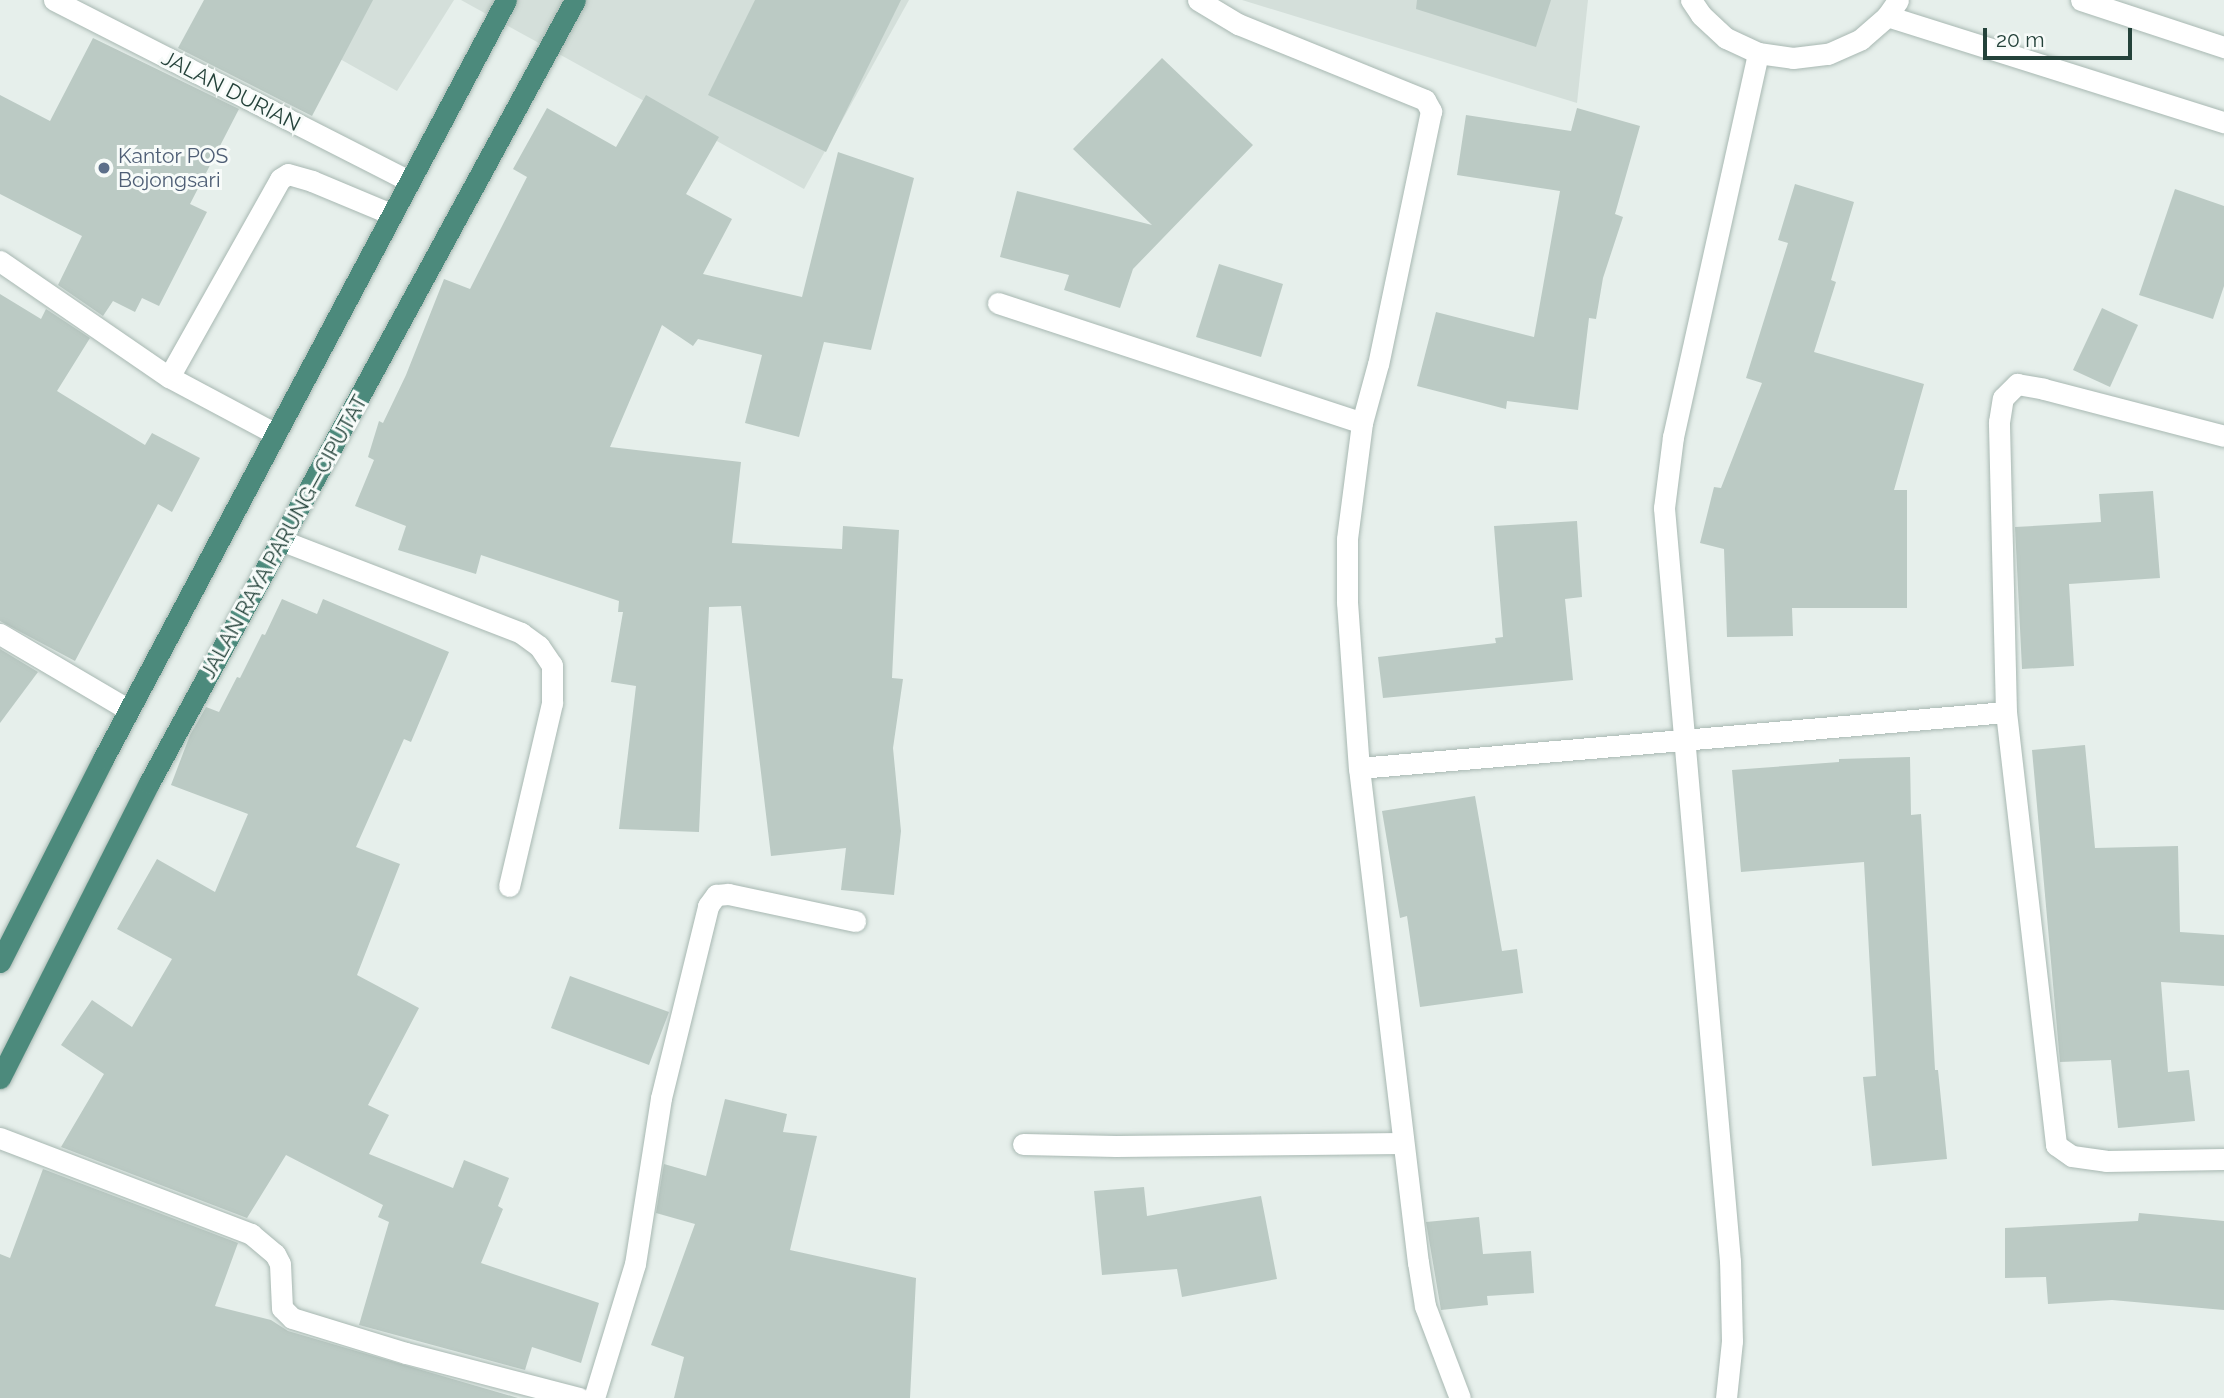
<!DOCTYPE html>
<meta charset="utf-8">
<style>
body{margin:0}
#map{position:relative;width:2224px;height:1398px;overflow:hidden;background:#e6efeb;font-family:Raleway,sans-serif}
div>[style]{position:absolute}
.built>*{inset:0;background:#d4dfda}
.building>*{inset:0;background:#bbcac4}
.roads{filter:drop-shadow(0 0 2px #a8b8b2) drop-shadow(0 0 2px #a8b8b2)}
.service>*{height:21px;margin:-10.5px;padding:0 10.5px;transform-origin:10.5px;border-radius:10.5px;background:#fff}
.minor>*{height:21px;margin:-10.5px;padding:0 10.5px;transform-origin:10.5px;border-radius:10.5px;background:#fff}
.trunk>*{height:21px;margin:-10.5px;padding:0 10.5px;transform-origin:10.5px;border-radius:10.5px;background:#4c8a7c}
.dots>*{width:19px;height:19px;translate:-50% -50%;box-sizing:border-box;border:4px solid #f7fbf9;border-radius:50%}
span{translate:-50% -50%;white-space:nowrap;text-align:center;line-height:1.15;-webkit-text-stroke:6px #f7fbf9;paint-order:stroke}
.street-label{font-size:21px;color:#24423a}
.service-label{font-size:21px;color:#4e5e75}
.left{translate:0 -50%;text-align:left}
.scale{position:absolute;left:1983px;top:28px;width:149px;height:32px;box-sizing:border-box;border:4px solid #24423a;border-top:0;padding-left:9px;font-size:21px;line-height:24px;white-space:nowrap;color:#24423a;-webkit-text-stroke:5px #f7fbf9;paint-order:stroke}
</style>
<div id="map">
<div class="built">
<div style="clip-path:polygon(235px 0,454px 0,397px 91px)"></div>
<div style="clip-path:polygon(461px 0,909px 0,804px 189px)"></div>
<div style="clip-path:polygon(1242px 0,1588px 0,1577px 103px)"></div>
</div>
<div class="building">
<div style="clip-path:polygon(204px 0,373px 0,312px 116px,178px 48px)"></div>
<div style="clip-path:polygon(755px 0,901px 0,826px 152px,708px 95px)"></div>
<div style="clip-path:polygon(1417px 0,1551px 0,1536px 47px,1416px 9px)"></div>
<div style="clip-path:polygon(93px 38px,239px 109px,190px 204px,207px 212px,159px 306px,142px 298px,135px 312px,113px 301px,103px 316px,58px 285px,82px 236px,0 194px,0 95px,50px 121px)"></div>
<div style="clip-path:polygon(1162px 58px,1253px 145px,1133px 269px,1120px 308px,1064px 290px,1069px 275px,1000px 257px,1017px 191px,1152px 225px,1073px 149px)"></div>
<div style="clip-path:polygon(646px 95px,719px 137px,686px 194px,732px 219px,703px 274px,802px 297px,838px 152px,914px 178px,871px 350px,824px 342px,799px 437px,745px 423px,762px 355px,698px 339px,693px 346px,662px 325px,610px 447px,741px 462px,732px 543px,842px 549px,843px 526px,899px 530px,892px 678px,903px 679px,893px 748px,901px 831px,894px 895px,841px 890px,846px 848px,771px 856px,741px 606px,709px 607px,699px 832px,619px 829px,636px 686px,611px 682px,623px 612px,618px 612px,619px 601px,481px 555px,476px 574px,398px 550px,406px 526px,355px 506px,374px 460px,368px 457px,379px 421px,383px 423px,406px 375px,444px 279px,470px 289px,527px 177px,513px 169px,547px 108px,616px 147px)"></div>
<div style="clip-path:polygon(1577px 108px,1640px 126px,1615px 214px,1623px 217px,1603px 278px,1596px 319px,1589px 318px,1578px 410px,1507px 401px,1506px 409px,1417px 386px,1436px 312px,1534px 337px,1560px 191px,1457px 175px,1466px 115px,1571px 131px)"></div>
<div style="clip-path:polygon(1795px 184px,1854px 202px,1831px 280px,1836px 282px,1814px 352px,1924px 384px,1894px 490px,1907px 490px,1907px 608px,1792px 608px,1793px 636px,1727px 637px,1724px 549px,1700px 543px,1714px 487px,1721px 488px,1762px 383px,1746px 378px,1788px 243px,1778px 240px)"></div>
<div style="clip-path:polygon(2175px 189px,2224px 206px,2224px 286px,2213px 319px,2139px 295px)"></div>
<div style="clip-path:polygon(1219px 264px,1283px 284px,1261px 357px,1196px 337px)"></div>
<div style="clip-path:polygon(0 294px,41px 319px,46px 309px,90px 338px,57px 391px,145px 445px,152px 433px,200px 458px,172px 512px,158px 504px,75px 661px,0 621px)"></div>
<div style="clip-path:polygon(2102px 308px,2138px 325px,2110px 387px,2073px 370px)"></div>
<div style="clip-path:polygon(2153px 491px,2160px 578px,2069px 584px,2074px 666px,2022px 669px,2015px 527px,2101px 522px,2099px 494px)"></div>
<div style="clip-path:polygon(1577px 521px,1582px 597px,1565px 599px,1573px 680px,1383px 698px,1378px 657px,1496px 643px,1495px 638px,1503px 637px,1494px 526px)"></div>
<div style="clip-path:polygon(282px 599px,317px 614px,323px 599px,449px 652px,411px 742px,404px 739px,356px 847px,400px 864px,357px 975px,419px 1008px,368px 1105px,389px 1115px,369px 1154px,453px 1188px,464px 1160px,509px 1178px,498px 1206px,503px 1209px,481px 1263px,599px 1303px,581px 1363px,532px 1347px,525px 1370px,359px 1325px,389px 1222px,378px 1217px,383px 1205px,286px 1155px,247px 1218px,61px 1147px,104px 1074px,61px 1045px,92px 1000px,132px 1027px,172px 959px,117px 929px,157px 859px,215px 892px,248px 814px,171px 785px,190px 735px,206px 707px,219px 712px,237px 677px,240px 678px,262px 634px,265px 635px)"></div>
<div style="clip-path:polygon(0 649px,38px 672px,0 723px)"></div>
<div style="clip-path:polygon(2085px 745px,2095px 848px,2178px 846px,2180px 932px,2224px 935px,2224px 986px,2161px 982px,2168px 1072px,2189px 1070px,2195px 1121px,2118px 1128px,2111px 1060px,2060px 1062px,2032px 750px)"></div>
<div style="clip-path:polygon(1910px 757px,1911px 815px,1921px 814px,1935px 1070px,1938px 1070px,1947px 1159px,1872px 1166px,1863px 1077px,1876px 1076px,1864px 862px,1741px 872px,1732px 770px,1839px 762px,1839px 759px)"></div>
<div style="clip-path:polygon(1475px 796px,1502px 951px,1517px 949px,1523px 993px,1420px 1007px,1407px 916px,1400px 918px,1382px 811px)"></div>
<div style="clip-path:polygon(570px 976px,669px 1012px,649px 1065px,551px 1028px)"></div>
<div style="clip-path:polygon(725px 1099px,787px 1114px,783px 1132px,817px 1136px,790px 1250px,916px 1278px,910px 1398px,674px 1398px,684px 1357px,651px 1345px,695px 1224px,656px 1213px,663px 1169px,664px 1164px,706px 1176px)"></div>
<div style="clip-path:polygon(43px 1169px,238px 1243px,215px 1306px,271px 1320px,288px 1331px,518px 1398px,0 1398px,0 1254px,10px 1258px)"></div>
<div style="clip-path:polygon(1144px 1187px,1147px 1216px,1261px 1196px,1277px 1279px,1182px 1297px,1177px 1269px,1102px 1275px,1094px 1191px)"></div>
<div style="clip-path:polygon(2139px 1213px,2224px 1221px,2224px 1310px,2112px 1300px,2048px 1304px,2046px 1277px,2005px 1278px,2005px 1228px,2138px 1221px)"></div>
<div style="clip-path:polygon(1479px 1217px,1483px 1254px,1531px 1251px,1534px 1293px,1487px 1296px,1488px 1305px,1441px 1310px,1426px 1222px)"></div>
</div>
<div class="roads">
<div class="service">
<div style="left:0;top:261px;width:205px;rotate:34.5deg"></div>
<div style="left:169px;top:377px;width:119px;rotate:28.1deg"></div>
<div style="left:169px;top:377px;width:227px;rotate:-60.7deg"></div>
<div style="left:280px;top:179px;width:9px;rotate:-32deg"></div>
<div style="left:288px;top:174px;width:25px;rotate:16deg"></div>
<div style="left:312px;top:181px;width:86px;rotate:22.7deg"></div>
</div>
<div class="minor">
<div style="left:54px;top:0;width:397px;rotate:27deg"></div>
<div style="left:1198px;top:0;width:47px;rotate:31deg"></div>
<div style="left:1238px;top:24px;width:202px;rotate:22.1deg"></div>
<div style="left:1425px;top:100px;width:13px;rotate:61deg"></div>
<div style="left:1431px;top:111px;width:258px;rotate:101.8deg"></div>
<div style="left:1378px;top:364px;width:61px;rotate:105.2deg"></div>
<div style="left:1362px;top:423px;width:117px;rotate:97.4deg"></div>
<div style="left:1347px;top:539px;width:63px;rotate:90deg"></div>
<div style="left:1347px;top:602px;width:166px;rotate:85.9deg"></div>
<div style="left:1359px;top:768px;width:498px;rotate:83.2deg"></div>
<div style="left:1418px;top:1262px;width:45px;rotate:81deg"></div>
<div style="left:1425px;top:1306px;width:98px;rotate:69.2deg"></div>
<div style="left:1691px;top:0;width:18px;rotate:56deg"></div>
<div style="left:1701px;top:15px;width:34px;rotate:43deg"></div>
<div style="left:1726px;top:38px;width:35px;rotate:25deg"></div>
<div style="left:1758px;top:53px;width:35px;rotate:8deg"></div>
<div style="left:1793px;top:58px;width:35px;rotate:-7deg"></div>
<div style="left:1828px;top:54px;width:36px;rotate:-24deg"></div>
<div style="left:1861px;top:39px;width:35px;rotate:-41deg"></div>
<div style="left:1887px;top:16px;width:19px;rotate:-55deg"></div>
<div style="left:2081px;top:0;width:151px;rotate:18.2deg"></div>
<div style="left:1887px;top:16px;width:353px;rotate:17.5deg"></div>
<div style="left:998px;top:303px;width:383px;rotate:18.2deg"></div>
<div style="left:283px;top:541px;width:255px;rotate:21.1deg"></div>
<div style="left:521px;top:633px;width:22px;rotate:36deg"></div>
<div style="left:539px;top:646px;width:23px;rotate:56deg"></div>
<div style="left:552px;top:665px;width:38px;rotate:90deg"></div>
<div style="left:552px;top:703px;width:188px;rotate:103.2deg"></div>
<div style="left:0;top:634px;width:150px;rotate:30.5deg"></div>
<div style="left:2006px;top:712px;width:436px;rotate:83.4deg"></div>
<div style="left:2056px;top:1145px;width:19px;rotate:35deg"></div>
<div style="left:2072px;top:1156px;width:34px;rotate:8deg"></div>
<div style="left:2106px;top:1161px;width:118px;rotate:-1deg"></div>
<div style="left:1359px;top:768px;width:649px;rotate:-4.95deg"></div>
<div style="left:2006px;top:712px;width:290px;rotate:-91.4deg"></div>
<div style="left:1999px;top:422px;width:24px;rotate:-81deg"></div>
<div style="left:2003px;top:398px;width:20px;rotate:-45deg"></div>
<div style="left:2017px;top:384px;width:27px;rotate:10deg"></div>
<div style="left:2044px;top:389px;width:186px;rotate:14.6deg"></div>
<div style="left:0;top:1138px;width:269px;rotate:20.9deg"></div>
<div style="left:251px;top:1234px;width:31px;rotate:40deg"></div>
<div style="left:275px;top:1254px;width:11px;rotate:63deg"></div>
<div style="left:280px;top:1264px;width:44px;rotate:87.4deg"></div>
<div style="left:282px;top:1308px;width:14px;rotate:45deg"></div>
<div style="left:292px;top:1318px;width:119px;rotate:17.1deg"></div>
<div style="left:406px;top:1353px;width:179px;rotate:14.6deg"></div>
<div style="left:1023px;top:1144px;width:93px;rotate:1.2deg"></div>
<div style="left:1116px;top:1146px;width:286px;rotate:-0.6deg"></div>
<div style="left:594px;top:1398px;width:140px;rotate:-73deg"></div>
<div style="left:635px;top:1264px;width:168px;rotate:-81.1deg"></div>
<div style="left:661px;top:1098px;width:198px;rotate:-76.2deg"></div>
<div style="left:708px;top:906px;width:14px;rotate:-54deg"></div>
<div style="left:716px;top:895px;width:12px;rotate:-5deg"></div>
<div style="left:728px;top:894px;width:130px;rotate:12deg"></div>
<div style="left:1726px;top:1398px;width:57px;rotate:-84deg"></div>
<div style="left:1732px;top:1341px;width:80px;rotate:-91.4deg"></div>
<div style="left:1730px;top:1261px;width:756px;rotate:-95.01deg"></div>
<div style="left:1664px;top:508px;width:72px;rotate:-82.8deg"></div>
<div style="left:1673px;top:437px;width:393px;rotate:-77.5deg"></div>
</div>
<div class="trunk">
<div style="left:0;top:962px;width:228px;rotate:-63.1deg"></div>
<div style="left:103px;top:759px;width:859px;rotate:-62.03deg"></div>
<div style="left:0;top:1078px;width:330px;rotate:-63.2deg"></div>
<div style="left:149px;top:783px;width:891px;rotate:-61.45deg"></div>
</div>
</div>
<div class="dots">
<div style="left:104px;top:168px;background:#5c6f8a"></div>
</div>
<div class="street-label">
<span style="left:231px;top:91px;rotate:27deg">JALAN DURIAN</span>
<span style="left:284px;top:537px;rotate:-61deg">JALAN RAYA PARUNG—CIPUTAT</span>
</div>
<div class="service-label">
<span class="left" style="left:118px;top:168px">Kantor POS<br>Bojongsari</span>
</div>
<div class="scale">20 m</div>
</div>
